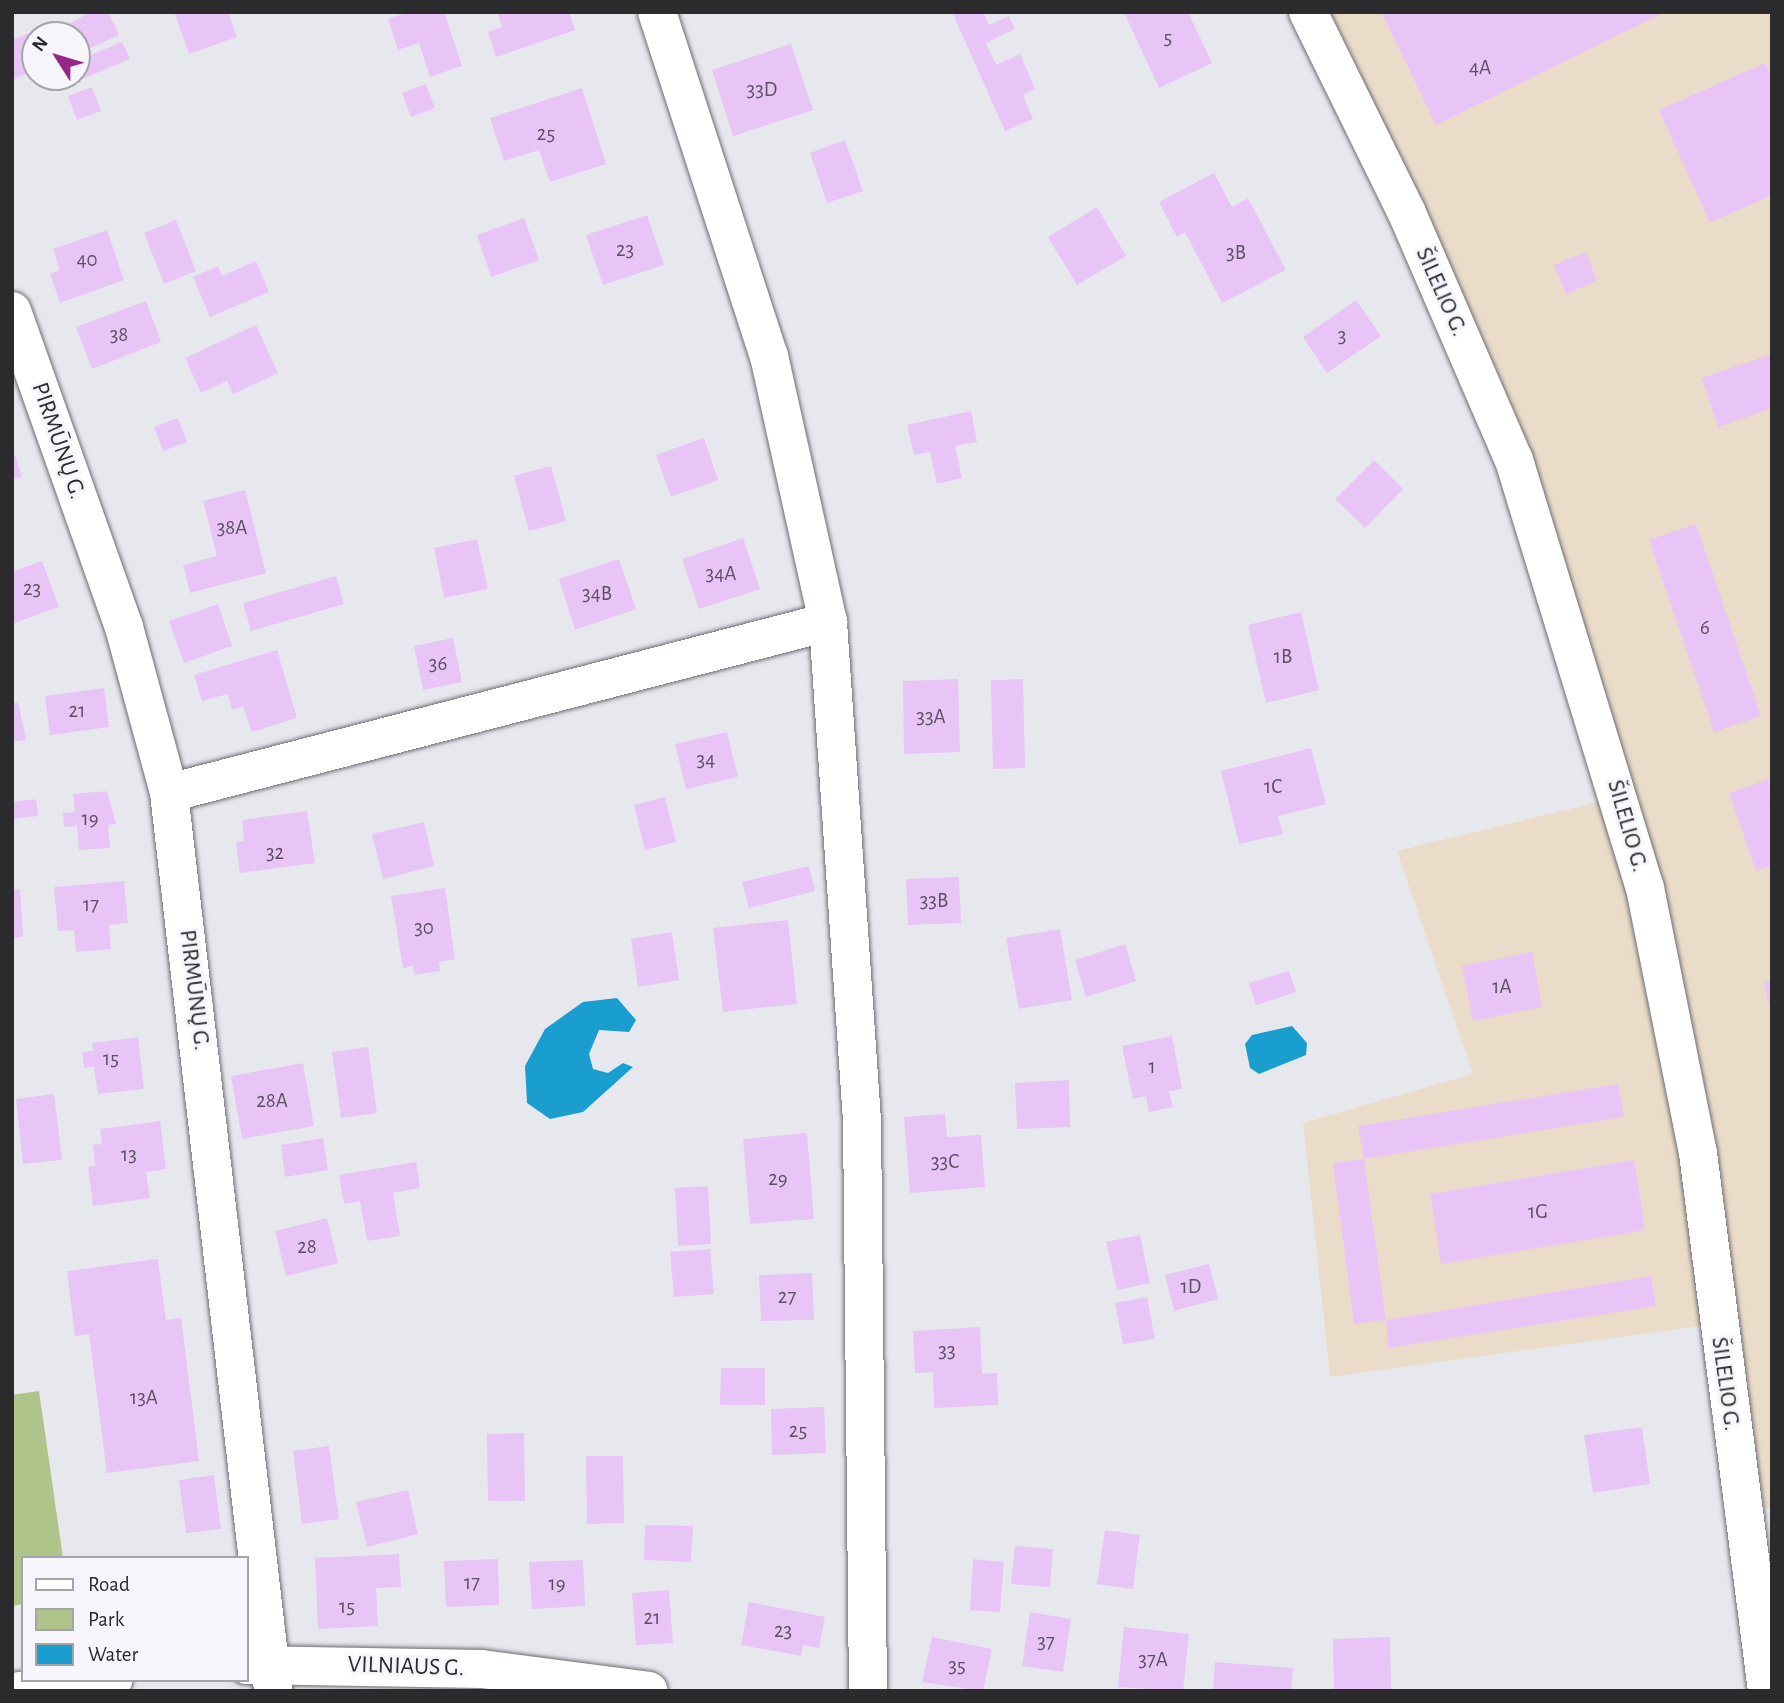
<!DOCTYPE html>
<meta charset="utf-8">
<style>
body{margin:0}
#map{position:relative;width:1784px;height:1703px;overflow:hidden;background:#e7e8ee;font-family:"Alegreya Sans",sans-serif}
div>[style]{position:absolute}
.commercial>*{inset:0;background:#ebdcc9}
.green>*{inset:0;background:#aec48b}
.water>*{inset:0;background:#1a9ecf}
.building>*{inset:0;background:#e8c5f6}
.roads{filter:drop-shadow(0 0 2px #6d6e73) drop-shadow(0 0 2px #6d6e73)}
.minor>*{height:38px;margin:-19px;padding:0 19px;transform-origin:19px;border-radius:19px;background:#fff}
span{translate:-50% -50%;white-space:nowrap;text-align:center;line-height:1.15;-webkit-text-stroke:6px #f5f5fb;paint-order:stroke}
.number-label{font-size:21px;color:#5a525f}
.number-label span{-webkit-text-stroke-width:0}
.street-label{font-size:24px;color:#2b2b2d}
.frame{position:absolute;inset:0;border:14px solid #2b2b2d;pointer-events:none}
.legend{position:absolute;left:21px;top:1556px;width:228px;height:126px;box-sizing:border-box;background:#f5f5fb;border:2px solid #a4a4a9;margin:0;padding:9px 12px;list-style:none;font-size:21px;color:#2b2b2d}
.legend li{display:flex;align-items:center;gap:14px;height:35px}
.legend b{width:35px;border:2px solid #a4a4a9}
.north{position:absolute;left:21px;top:21px;width:70px;height:70px;box-sizing:border-box;background:#f5f5fb;border:2px solid #a4a4a9;border-radius:50%;rotate:307deg;font-size:19px;font-weight:700;line-height:28px;text-align:center;color:#2b2b2d}
.north::after{content:'';display:block;margin:auto;width:24px;height:32px;background:#972786;clip-path:polygon(50% 0,100% 100%,50% 72%,0 100%)}
</style>
<div id="map">
<div class="commercial">
<div style="clip-path:polygon(1318px 12px,1772px 12px,1772px 1508px,1742px 1511px,1716px 1324px,1330px 1377px,1303px 1123px,1473px 1074px,1397px 851px,1619px 797px,1568px 625px)"></div>
</div>
<div class="green">
<div style="clip-path:polygon(39px 1391px,63px 1558px,23px 1558px,23px 1604px,12px 1606px,12px 1395px)"></div>
</div>
<div class="water">
<div style="clip-path:polygon(617px 998px,636px 1020px,629px 1032px,599px 1030px,589px 1054px,593px 1069px,608px 1073px,623px 1063px,633px 1067px,583px 1112px,550px 1119px,527px 1103px,525px 1066px,545px 1029px,583px 1002px)"></div>
<div style="clip-path:polygon(1292px 1026px,1307px 1043px,1306px 1055px,1259px 1074px,1250px 1068px,1245px 1044px,1252px 1035px)"></div>
</div>
<div class="building">
<div style="clip-path:polygon(90px 12px,108px 12px,119px 35px,77px 54px,77px 35px,50px 35px)"></div>
<div style="clip-path:polygon(174px 12px,228px 12px,237px 37px,189px 54px)"></div>
<div style="clip-path:polygon(409px 12px,444px 12px,462px 66px,430px 77px,419px 43px,398px 50px,388px 19px)"></div>
<div style="clip-path:polygon(497px 12px,569px 12px,575px 30px,496px 57px,488px 32px,502px 27px)"></div>
<div style="clip-path:polygon(952px 12px,983px 12px,989px 25px,1009px 16px,1015px 29px,986px 43px,996px 65px,1020px 54px,1035px 89px,1023px 95px,1033px 119px,1005px 131px)"></div>
<div style="clip-path:polygon(1124px 12px,1188px 12px,1212px 63px,1159px 88px)"></div>
<div style="clip-path:polygon(1381px 12px,1665px 12px,1436px 125px)"></div>
<div style="clip-path:polygon(34px 31px,35px 70px,12px 80px,12px 40px)"></div>
<div style="clip-path:polygon(122px 42px,130px 59px,73px 83px,77px 61px)"></div>
<div style="clip-path:polygon(791px 44px,813px 110px,733px 136px,712px 70px)"></div>
<div style="clip-path:polygon(1765px 63px,1772px 77px,1772px 195px,1710px 223px,1659px 110px)"></div>
<div style="clip-path:polygon(426px 84px,435px 108px,411px 117px,402px 93px)"></div>
<div style="clip-path:polygon(92px 87px,101px 111px,77px 120px,68px 96px)"></div>
<div style="clip-path:polygon(582px 88px,606px 164px,550px 182px,539px 150px,504px 161px,490px 118px)"></div>
<div style="clip-path:polygon(845px 140px,863px 191px,827px 203px,810px 153px)"></div>
<div style="clip-path:polygon(1214px 173px,1232px 207px,1248px 198px,1286px 270px,1222px 303px,1185px 232px,1177px 237px,1159px 202px)"></div>
<div style="clip-path:polygon(1097px 207px,1126px 256px,1077px 285px,1048px 237px)"></div>
<div style="clip-path:polygon(647px 215px,664px 265px,603px 285px,586px 235px)"></div>
<div style="clip-path:polygon(524px 218px,539px 260px,491px 277px,477px 235px)"></div>
<div style="clip-path:polygon(176px 220px,196px 271px,164px 284px,144px 233px)"></div>
<div style="clip-path:polygon(107px 230px,124px 280px,60px 303px,50px 274px,60px 270px,53px 249px)"></div>
<div style="clip-path:polygon(1586px 252px,1597px 281px,1566px 294px,1554px 265px)"></div>
<div style="clip-path:polygon(256px 261px,269px 292px,210px 317px,193px 277px,218px 266px,222px 276px)"></div>
<div style="clip-path:polygon(1356px 300px,1381px 336px,1327px 373px,1303px 337px)"></div>
<div style="clip-path:polygon(146px 301px,161px 342px,92px 369px,76px 327px)"></div>
<div style="clip-path:polygon(256px 325px,278px 373px,233px 394px,227px 381px,201px 393px,185px 358px)"></div>
<div style="clip-path:polygon(1772px 354px,1772px 408px,1718px 427px,1702px 378px)"></div>
<div style="clip-path:polygon(971px 411px,977px 442px,955px 446px,962px 478px,937px 484px,930px 452px,914px 455px,907px 425px)"></div>
<div style="clip-path:polygon(178px 418px,187px 442px,163px 451px,154px 427px)"></div>
<div style="clip-path:polygon(704px 438px,718px 480px,671px 497px,656px 455px)"></div>
<div style="clip-path:polygon(15px 455px,22px 477px,12px 479px,12px 456px)"></div>
<div style="clip-path:polygon(1374px 460px,1403px 489px,1365px 528px,1335px 499px)"></div>
<div style="clip-path:polygon(551px 466px,566px 521px,529px 531px,514px 476px)"></div>
<div style="clip-path:polygon(245px 490px,266px 573px,190px 593px,183px 565px,217px 556px,203px 501px)"></div>
<div style="clip-path:polygon(1696px 524px,1761px 716px,1714px 732px,1649px 540px)"></div>
<div style="clip-path:polygon(743px 538px,760px 589px,699px 609px,682px 559px)"></div>
<div style="clip-path:polygon(477px 539px,488px 589px,444px 598px,434px 548px)"></div>
<div style="clip-path:polygon(619px 559px,636px 609px,575px 630px,559px 579px)"></div>
<div style="clip-path:polygon(42px 561px,59px 607px,12px 624px,12px 572px)"></div>
<div style="clip-path:polygon(336px 576px,344px 604px,251px 631px,243px 603px)"></div>
<div style="clip-path:polygon(218px 604px,232px 646px,184px 663px,169px 621px)"></div>
<div style="clip-path:polygon(1301px 612px,1319px 690px,1266px 703px,1248px 625px)"></div>
<div style="clip-path:polygon(453px 638px,462px 682px,423px 690px,414px 646px)"></div>
<div style="clip-path:polygon(277px 650px,297px 718px,252px 732px,243px 706px,232px 710px,228px 694px,202px 701px,194px 675px)"></div>
<div style="clip-path:polygon(958px 679px,960px 752px,904px 754px,903px 681px)"></div>
<div style="clip-path:polygon(1023px 679px,1025px 768px,993px 769px,991px 680px)"></div>
<div style="clip-path:polygon(104px 688px,109px 727px,50px 735px,45px 696px)"></div>
<div style="clip-path:polygon(18px 702px,26px 740px,12px 742px,12px 704px)"></div>
<div style="clip-path:polygon(727px 732px,738px 777px,686px 789px,675px 744px)"></div>
<div style="clip-path:polygon(1311px 748px,1326px 804px,1278px 816px,1283px 834px,1239px 844px,1221px 771px)"></div>
<div style="clip-path:polygon(1769px 779px,1772px 865px,1756px 871px,1729px 793px)"></div>
<div style="clip-path:polygon(107px 791px,116px 824px,108px 825px,110px 848px,79px 850px,77px 826px,64px 827px,63px 813px,75px 812px,73px 794px)"></div>
<div style="clip-path:polygon(665px 797px,676px 842px,645px 850px,634px 805px)"></div>
<div style="clip-path:polygon(36px 799px,38px 816px,12px 819px,12px 802px)"></div>
<div style="clip-path:polygon(307px 811px,315px 863px,240px 873px,236px 842px,244px 841px,242px 820px)"></div>
<div style="clip-path:polygon(424px 822px,434px 866px,383px 879px,372px 834px)"></div>
<div style="clip-path:polygon(809px 866px,815px 891px,749px 908px,742px 882px)"></div>
<div style="clip-path:polygon(959px 877px,961px 923px,908px 925px,906px 879px)"></div>
<div style="clip-path:polygon(124px 881px,128px 923px,109px 925px,111px 949px,76px 952px,74px 930px,58px 931px,54px 887px)"></div>
<div style="clip-path:polygon(445px 888px,455px 959px,439px 962px,440px 971px,414px 975px,413px 966px,403px 968px,391px 896px)"></div>
<div style="clip-path:polygon(20px 889px,23px 937px,12px 938px,12px 890px)"></div>
<div style="clip-path:polygon(788px 920px,797px 1004px,723px 1012px,713px 928px)"></div>
<div style="clip-path:polygon(1060px 929px,1072px 1000px,1019px 1009px,1006px 938px)"></div>
<div style="clip-path:polygon(672px 932px,679px 980px,638px 987px,631px 939px)"></div>
<div style="clip-path:polygon(1125px 944px,1136px 981px,1086px 997px,1075px 960px)"></div>
<div style="clip-path:polygon(1532px 952px,1542px 1007px,1473px 1021px,1462px 966px)"></div>
<div style="clip-path:polygon(1289px 971px,1296px 992px,1256px 1005px,1249px 983px)"></div>
<div style="clip-path:polygon(1772px 981px,1772px 1012px,1771px 1013px,1764px 983px)"></div>
<div style="clip-path:polygon(1172px 1036px,1182px 1089px,1169px 1091px,1173px 1107px,1149px 1112px,1146px 1096px,1133px 1099px,1122px 1046px)"></div>
<div style="clip-path:polygon(138px 1037px,144px 1089px,98px 1094px,94px 1067px,84px 1068px,82px 1052px,93px 1051px,92px 1043px)"></div>
<div style="clip-path:polygon(368px 1047px,377px 1113px,341px 1118px,332px 1052px)"></div>
<div style="clip-path:polygon(303px 1063px,314px 1126px,242px 1139px,231px 1076px)"></div>
<div style="clip-path:polygon(1069px 1080px,1070px 1127px,1017px 1129px,1015px 1083px)"></div>
<div style="clip-path:polygon(1618px 1084px,1624px 1117px,1364px 1159px,1358px 1126px)"></div>
<div style="clip-path:polygon(54px 1094px,62px 1160px,23px 1164px,16px 1099px)"></div>
<div style="clip-path:polygon(945px 1114px,947px 1137px,981px 1135px,985px 1187px,910px 1193px,904px 1117px)"></div>
<div style="clip-path:polygon(160px 1121px,166px 1169px,146px 1172px,150px 1198px,93px 1206px,88px 1167px,95px 1165px,93px 1145px,102px 1144px,100px 1129px)"></div>
<div style="clip-path:polygon(807px 1133px,814px 1219px,750px 1224px,743px 1139px)"></div>
<div style="clip-path:polygon(323px 1138px,328px 1170px,285px 1177px,281px 1145px)"></div>
<div style="clip-path:polygon(1364px 1159px,1386px 1320px,1354px 1324px,1333px 1163px)"></div>
<div style="clip-path:polygon(1634px 1160px,1645px 1230px,1441px 1264px,1430px 1194px)"></div>
<div style="clip-path:polygon(416px 1162px,420px 1188px,393px 1193px,400px 1236px,367px 1241px,360px 1201px,344px 1204px,339px 1175px)"></div>
<div style="clip-path:polygon(708px 1186px,711px 1244px,678px 1246px,675px 1188px)"></div>
<div style="clip-path:polygon(327px 1218px,338px 1263px,286px 1276px,275px 1231px)"></div>
<div style="clip-path:polygon(1140px 1235px,1150px 1283px,1117px 1290px,1106px 1242px)"></div>
<div style="clip-path:polygon(710px 1249px,714px 1294px,674px 1297px,670px 1252px)"></div>
<div style="clip-path:polygon(158px 1259px,166px 1320px,181px 1318px,199px 1461px,107px 1473px,89px 1334px,75px 1336px,67px 1271px)"></div>
<div style="clip-path:polygon(1209px 1264px,1218px 1299px,1174px 1311px,1165px 1275px)"></div>
<div style="clip-path:polygon(812px 1273px,814px 1320px,761px 1321px,759px 1275px)"></div>
<div style="clip-path:polygon(1651px 1276px,1656px 1306px,1388px 1348px,1386px 1320px)"></div>
<div style="clip-path:polygon(1147px 1297px,1155px 1339px,1123px 1344px,1115px 1303px)"></div>
<div style="clip-path:polygon(980px 1327px,982px 1374px,997px 1373px,998px 1405px,934px 1408px,933px 1372px,915px 1373px,913px 1331px)"></div>
<div style="clip-path:polygon(721px 1368px,765px 1368px,765px 1405px,720px 1405px)"></div>
<div style="clip-path:polygon(824px 1407px,826px 1453px,772px 1455px,771px 1409px)"></div>
<div style="clip-path:polygon(1642px 1427px,1650px 1484px,1593px 1493px,1584px 1435px)"></div>
<div style="clip-path:polygon(524px 1433px,525px 1501px,488px 1501px,487px 1434px)"></div>
<div style="clip-path:polygon(329px 1446px,339px 1519px,302px 1524px,293px 1451px)"></div>
<div style="clip-path:polygon(586px 1456px,623px 1456px,624px 1523px,587px 1524px)"></div>
<div style="clip-path:polygon(214px 1475px,221px 1529px,186px 1533px,179px 1480px)"></div>
<div style="clip-path:polygon(408px 1490px,418px 1534px,367px 1547px,356px 1502px)"></div>
<div style="clip-path:polygon(645px 1525px,693px 1526px,691px 1562px,644px 1560px)"></div>
<div style="clip-path:polygon(1105px 1530px,1140px 1535px,1133px 1589px,1097px 1584px)"></div>
<div style="clip-path:polygon(1015px 1546px,1053px 1549px,1050px 1587px,1011px 1584px)"></div>
<div style="clip-path:polygon(399px 1554px,401px 1587px,376px 1588px,378px 1626px,318px 1629px,315px 1558px)"></div>
<div style="clip-path:polygon(498px 1559px,499px 1605px,446px 1607px,444px 1561px)"></div>
<div style="clip-path:polygon(973px 1559px,1004px 1562px,1000px 1612px,970px 1610px)"></div>
<div style="clip-path:polygon(583px 1560px,585px 1606px,532px 1609px,529px 1562px)"></div>
<div style="clip-path:polygon(669px 1590px,673px 1643px,636px 1645px,632px 1593px)"></div>
<div style="clip-path:polygon(749px 1602px,825px 1617px,819px 1648px,803px 1645px,801px 1656px,741px 1645px)"></div>
<div style="clip-path:polygon(1030px 1612px,1071px 1619px,1063px 1672px,1022px 1666px)"></div>
<div style="clip-path:polygon(1124px 1627px,1189px 1634px,1183px 1691px,1118px 1687px)"></div>
<div style="clip-path:polygon(932px 1637px,992px 1649px,983px 1691px,922px 1682px)"></div>
<div style="clip-path:polygon(1390px 1637px,1391px 1691px,1334px 1691px,1333px 1639px)"></div>
<div style="clip-path:polygon(1215px 1662px,1293px 1668px,1291px 1691px,1213px 1691px)"></div>
</div>
<div class="roads">
<div class="minor">
<div style="left:657px;top:12px;width:362px;rotate:72deg"></div>
<div style="left:769px;top:356px;width:272px;rotate:77.5deg"></div>
<div style="left:828px;top:622px;width:499px;rotate:86.1deg"></div>
<div style="left:862px;top:1120px;width:571px;rotate:89.4deg"></div>
<div style="left:1308px;top:12px;width:222px;rotate:63.8deg"></div>
<div style="left:1406px;top:211px;width:271px;rotate:66.6deg"></div>
<div style="left:1514px;top:460px;width:448px;rotate:73deg"></div>
<div style="left:1645px;top:888px;width:270px;rotate:78.7deg"></div>
<div style="left:1698px;top:1153px;width:542px;rotate:82.69deg"></div>
<div style="left:12px;top:311px;width:335px;rotate:70.5deg"></div>
<div style="left:124px;top:627px;width:172px;rotate:74.8deg"></div>
<div style="left:169px;top:793px;width:904px;rotate:83.39deg"></div>
<div style="left:169px;top:793px;width:681px;rotate:-14.55deg"></div>
<div style="left:247px;top:1665px;width:235px;rotate:1deg"></div>
<div style="left:482px;top:1669px;width:168px;rotate:7.5deg"></div>
<div style="left:19px;top:1691px;width:95px;rotate:-6.7deg"></div>
</div>
</div>
<div class="number-label">
<span style="left:1168px;top:38px">5</span>
<span style="left:1480px;top:68px">4A</span>
<span style="left:762px;top:90px">33D</span>
<span style="left:546px;top:134px">25</span>
<span style="left:625px;top:250px">23</span>
<span style="left:1236px;top:253px">3B</span>
<span style="left:87px;top:260px">40</span>
<span style="left:119px;top:335px">38</span>
<span style="left:1342px;top:336px">3</span>
<span style="left:232px;top:528px">38A</span>
<span style="left:721px;top:574px">34A</span>
<span style="left:32px;top:589px">23</span>
<span style="left:597px;top:594px">34B</span>
<span style="left:1705px;top:628px">6</span>
<span style="left:1283px;top:657px">1B</span>
<span style="left:438px;top:664px">36</span>
<span style="left:77px;top:711px">21</span>
<span style="left:931px;top:717px">33A</span>
<span style="left:706px;top:760px">34</span>
<span style="left:1273px;top:787px">1C</span>
<span style="left:90px;top:819px">19</span>
<span style="left:275px;top:853px">32</span>
<span style="left:934px;top:901px">33B</span>
<span style="left:91px;top:905px">17</span>
<span style="left:424px;top:928px">30</span>
<span style="left:1502px;top:987px">1A</span>
<span style="left:111px;top:1059px">15</span>
<span style="left:1152px;top:1067px">1</span>
<span style="left:272px;top:1101px">28A</span>
<span style="left:129px;top:1155px">13</span>
<span style="left:945px;top:1162px">33C</span>
<span style="left:778px;top:1179px">29</span>
<span style="left:1538px;top:1212px">1G</span>
<span style="left:307px;top:1247px">28</span>
<span style="left:1191px;top:1287px">1D</span>
<span style="left:787px;top:1297px">27</span>
<span style="left:947px;top:1351px">33</span>
<span style="left:144px;top:1398px">13A</span>
<span style="left:798px;top:1431px">25</span>
<span style="left:472px;top:1583px">17</span>
<span style="left:557px;top:1584px">19</span>
<span style="left:347px;top:1607px">15</span>
<span style="left:652px;top:1618px">21</span>
<span style="left:783px;top:1631px">23</span>
<span style="left:1046px;top:1642px">37</span>
<span style="left:1153px;top:1660px">37A</span>
<span style="left:957px;top:1666px">35</span>
</div>
<div class="street-label">
<span style="left:1441px;top:292px;rotate:66deg">ŠILELIO G.</span>
<span style="left:58px;top:441px;rotate:71deg">PIRMŪNŲ G.</span>
<span style="left:1627px;top:826px;rotate:74deg">ŠILELIO G.</span>
<span style="left:194px;top:990px;rotate:83deg">PIRMŪNŲ G.</span>
<span style="left:1725px;top:1384px;rotate:82deg">ŠILELIO G.</span>
<span style="left:406px;top:1667px;rotate:2deg">VILNIAUS G.</span>
</div>
<div class="frame"></div>
<ul class="legend">
<li><b style="height:9px;background:#fff"></b>Road</li>
<li><b style="height:19px;background:#aec48b"></b>Park</li>
<li><b style="height:19px;background:#1a9ecf"></b>Water</li>
</ul>
<div class="north">N</div>
</div>
